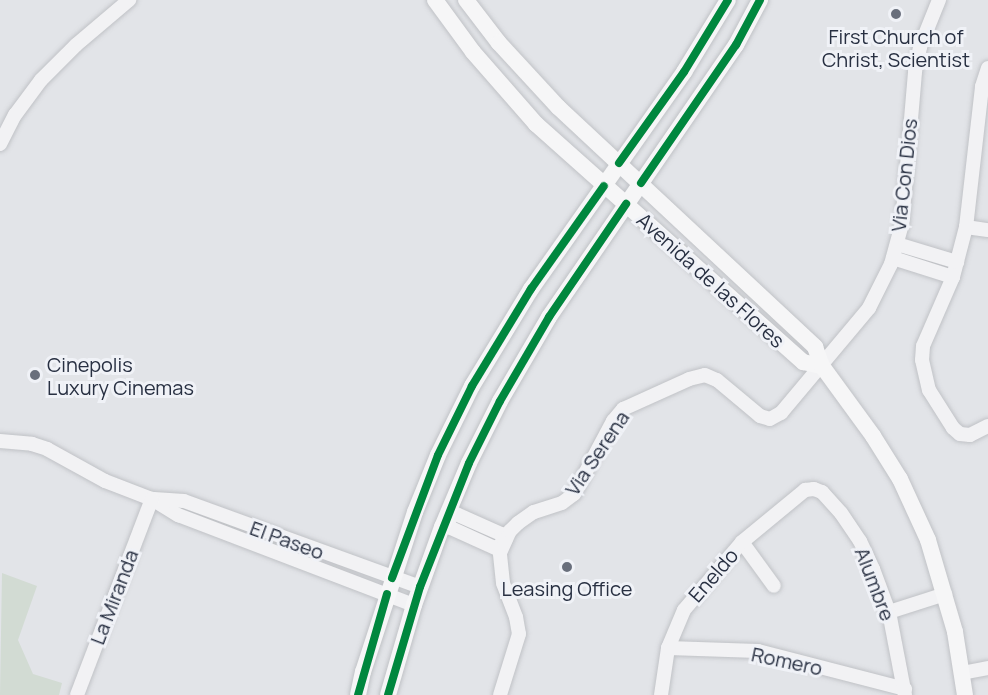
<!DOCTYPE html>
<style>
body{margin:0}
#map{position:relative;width:988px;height:695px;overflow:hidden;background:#e2e4e8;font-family:Manrope,sans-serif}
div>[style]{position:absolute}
.green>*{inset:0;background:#d2dbd3}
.roads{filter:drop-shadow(0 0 2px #c0c2c6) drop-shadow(0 0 2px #c0c2c6)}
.minor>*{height:14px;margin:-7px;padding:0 7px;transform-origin:7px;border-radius:7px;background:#f2f2f4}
.major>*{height:16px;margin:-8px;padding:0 8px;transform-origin:8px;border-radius:8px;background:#f6f6f7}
.cycleway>*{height:8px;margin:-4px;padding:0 4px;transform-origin:4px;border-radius:4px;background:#00873e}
.dots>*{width:16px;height:16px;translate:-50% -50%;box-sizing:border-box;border:3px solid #f0f2f7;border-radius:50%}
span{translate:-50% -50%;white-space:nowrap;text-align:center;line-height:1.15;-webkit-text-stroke:6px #f0f2f7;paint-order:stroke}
.poi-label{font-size:20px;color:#283042}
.left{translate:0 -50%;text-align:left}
.street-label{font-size:20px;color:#283042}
</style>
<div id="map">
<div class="green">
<div style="clip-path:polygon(2px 573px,37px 586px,18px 640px,33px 674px,62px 683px,59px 695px,0 695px)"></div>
</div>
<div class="roads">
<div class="minor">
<div style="left:988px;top:68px;width:20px;rotate:108deg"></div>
<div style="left:982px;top:87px;width:141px;rotate:96.5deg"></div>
<div style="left:966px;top:227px;width:52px;rotate:104.6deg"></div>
<div style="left:953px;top:277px;width:75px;rotate:113.5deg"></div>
<div style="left:923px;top:346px;width:14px;rotate:94deg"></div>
<div style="left:922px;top:360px;width:31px;rotate:77deg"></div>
<div style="left:929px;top:390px;width:45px;rotate:57.7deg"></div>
<div style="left:953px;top:428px;width:9px;rotate:41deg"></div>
<div style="left:960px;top:434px;width:10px;rotate:6deg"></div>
<div style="left:970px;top:435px;width:20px;rotate:-27deg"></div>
<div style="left:0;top:144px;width:33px;rotate:-63deg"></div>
<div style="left:15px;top:115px;width:44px;rotate:-53.4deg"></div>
<div style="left:41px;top:80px;width:49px;rotate:-45deg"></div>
<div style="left:76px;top:45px;width:70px;rotate:-40.3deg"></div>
<div style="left:966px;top:227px;width:22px;rotate:8deg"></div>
<div style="left:897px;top:244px;width:63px;rotate:16.7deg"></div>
<div style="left:893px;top:258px;width:63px;rotate:17.6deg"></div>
<div style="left:0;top:441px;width:32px;rotate:5deg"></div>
<div style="left:32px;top:444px;width:16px;rotate:18deg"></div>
<div style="left:47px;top:449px;width:66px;rotate:28.9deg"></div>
<div style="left:105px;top:481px;width:50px;rotate:21deg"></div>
<div style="left:152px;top:499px;width:31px;rotate:32deg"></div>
<div style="left:178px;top:515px;width:253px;rotate:20.9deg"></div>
<div style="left:154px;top:499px;width:30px;rotate:4deg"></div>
<div style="left:184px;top:501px;width:251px;rotate:20deg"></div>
<div style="left:456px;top:514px;width:49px;rotate:24deg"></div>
<div style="left:501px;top:534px;width:9px;rotate:72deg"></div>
<div style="left:504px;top:543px;width:10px;rotate:151deg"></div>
<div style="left:495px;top:548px;width:48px;rotate:-155.6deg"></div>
<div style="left:451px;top:528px;width:10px;rotate:-119deg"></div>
<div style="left:446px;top:519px;width:11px;rotate:-27deg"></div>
<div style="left:742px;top:542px;width:54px;rotate:54deg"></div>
<div style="left:889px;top:612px;width:59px;rotate:-17.8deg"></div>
<div style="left:668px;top:648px;width:90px;rotate:1.9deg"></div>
<div style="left:758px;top:651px;width:152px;rotate:14.5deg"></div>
<div style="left:962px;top:673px;width:26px;rotate:-11deg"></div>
<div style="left:77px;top:695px;width:210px;rotate:-69.1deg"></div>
<div style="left:500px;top:695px;width:64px;rotate:-72.7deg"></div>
<div style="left:519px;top:634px;width:17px;rotate:-100deg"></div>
<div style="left:516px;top:617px;width:36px;rotate:-111deg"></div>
<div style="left:503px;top:583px;width:30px;rotate:-96deg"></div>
<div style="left:500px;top:553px;width:24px;rotate:-66deg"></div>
<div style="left:510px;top:531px;width:11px;rotate:-45deg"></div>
<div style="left:518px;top:523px;width:19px;rotate:-35deg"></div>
<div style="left:534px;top:512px;width:29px;rotate:-18deg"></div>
<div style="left:562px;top:503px;width:15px;rotate:-37deg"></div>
<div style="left:574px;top:494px;width:83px;rotate:-61.9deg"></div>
<div style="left:613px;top:421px;width:16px;rotate:-50deg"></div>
<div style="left:623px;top:409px;width:72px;rotate:-24.4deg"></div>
<div style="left:689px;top:379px;width:16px;rotate:-14deg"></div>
<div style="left:705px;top:375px;width:13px;rotate:23deg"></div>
<div style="left:717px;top:380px;width:56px;rotate:39.9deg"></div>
<div style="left:760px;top:416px;width:10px;rotate:17deg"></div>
<div style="left:770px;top:419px;width:13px;rotate:-29deg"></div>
<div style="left:781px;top:413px;width:137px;rotate:-50deg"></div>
<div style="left:869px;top:308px;width:49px;rotate:-63.4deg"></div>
<div style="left:891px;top:264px;width:41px;rotate:-74.6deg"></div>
<div style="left:902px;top:224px;width:154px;rotate:-85.1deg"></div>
<div style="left:915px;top:71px;width:25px;rotate:-78deg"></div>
<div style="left:920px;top:47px;width:51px;rotate:-68deg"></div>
<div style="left:661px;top:695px;width:48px;rotate:-81.5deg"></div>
<div style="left:668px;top:648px;width:41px;rotate:-67.2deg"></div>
<div style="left:684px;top:610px;width:89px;rotate:-49.5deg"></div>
<div style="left:742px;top:542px;width:82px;rotate:-39.5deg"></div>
<div style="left:805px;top:490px;width:9px;rotate:-6deg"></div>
<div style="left:814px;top:489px;width:9px;rotate:21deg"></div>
<div style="left:822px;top:492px;width:28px;rotate:48deg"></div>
<div style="left:841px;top:513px;width:34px;rotate:56deg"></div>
<div style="left:860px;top:541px;width:31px;rotate:65deg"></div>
<div style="left:873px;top:569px;width:46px;rotate:69.6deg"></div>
<div style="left:889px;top:612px;width:85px;rotate:79.1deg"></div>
</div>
<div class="major">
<div style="left:435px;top:0;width:64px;rotate:53.8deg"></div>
<div style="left:473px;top:52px;width:96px;rotate:48.8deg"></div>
<div style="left:536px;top:124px;width:358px;rotate:41.7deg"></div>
<div style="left:803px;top:362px;width:19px;rotate:12deg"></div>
<div style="left:466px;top:0;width:54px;rotate:52.5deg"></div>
<div style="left:499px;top:43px;width:87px;rotate:47.3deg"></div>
<div style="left:558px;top:107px;width:352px;rotate:43deg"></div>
<div style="left:815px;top:347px;width:20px;rotate:70deg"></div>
<div style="left:822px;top:366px;width:87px;rotate:53.9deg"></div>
<div style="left:873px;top:436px;width:51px;rotate:57.9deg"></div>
<div style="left:900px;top:479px;width:67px;rotate:65.3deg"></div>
<div style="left:928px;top:540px;width:96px;rotate:73.6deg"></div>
<div style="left:955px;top:632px;width:64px;rotate:81deg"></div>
<div style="left:358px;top:695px;width:24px;rotate:-78deg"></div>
<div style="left:363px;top:672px;width:168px;rotate:-72deg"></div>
<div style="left:415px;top:512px;width:61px;rotate:-68deg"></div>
<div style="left:438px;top:455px;width:77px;rotate:-63.8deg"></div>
<div style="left:472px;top:386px;width:114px;rotate:-58.7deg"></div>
<div style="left:531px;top:289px;width:266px;rotate:-54.8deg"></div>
<div style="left:684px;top:72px;width:84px;rotate:-58.6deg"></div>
<div style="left:388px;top:695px;width:94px;rotate:-73.9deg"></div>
<div style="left:414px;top:605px;width:83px;rotate:-70.3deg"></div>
<div style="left:442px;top:527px;width:69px;rotate:-67.1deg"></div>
<div style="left:469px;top:463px;width:69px;rotate:-63.4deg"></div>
<div style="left:500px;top:401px;width:97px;rotate:-59.7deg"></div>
<div style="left:549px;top:317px;width:330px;rotate:-55.5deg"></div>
<div style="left:736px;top:45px;width:51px;rotate:-61.9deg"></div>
</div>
</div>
<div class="cycleway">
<div style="left:619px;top:163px;width:112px;rotate:-54.5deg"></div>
<div style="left:684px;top:72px;width:84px;rotate:-58.6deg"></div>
<div style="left:641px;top:183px;width:168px;rotate:-55.5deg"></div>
<div style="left:736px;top:45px;width:51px;rotate:-61.9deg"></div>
<div style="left:392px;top:578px;width:131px;rotate:-69.5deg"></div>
<div style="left:438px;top:455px;width:77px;rotate:-63.8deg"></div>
<div style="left:472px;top:386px;width:114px;rotate:-58.7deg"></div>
<div style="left:531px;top:289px;width:126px;rotate:-54.7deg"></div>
<div style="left:358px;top:695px;width:105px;rotate:-74deg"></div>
<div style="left:388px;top:695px;width:113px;rotate:-73.5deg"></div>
<div style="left:420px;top:587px;width:133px;rotate:-68.4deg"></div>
<div style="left:469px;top:463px;width:69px;rotate:-63.4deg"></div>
<div style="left:500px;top:401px;width:97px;rotate:-59.7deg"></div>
<div style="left:549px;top:317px;width:137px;rotate:-55.7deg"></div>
</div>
<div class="dots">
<div style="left:896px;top:14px;background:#696f7c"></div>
<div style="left:35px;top:375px;background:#696f7c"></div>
<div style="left:567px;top:567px;background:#696f7c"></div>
</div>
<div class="poi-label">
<span style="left:896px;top:48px">First Church of<br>Christ, Scientist</span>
<span class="left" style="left:47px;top:376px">Cinepolis<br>Luxury Cinemas</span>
<span style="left:567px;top:588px">Leasing Office</span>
</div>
<div class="street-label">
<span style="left:904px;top:175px;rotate:-84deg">Via Con Dios</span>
<span style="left:711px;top:280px;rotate:42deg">Avenida de las Flores</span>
<span style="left:597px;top:453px;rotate:-56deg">Via Serena</span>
<span style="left:287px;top:540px;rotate:20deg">El Paseo</span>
<span style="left:713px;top:575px;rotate:-49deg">Eneldo</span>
<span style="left:875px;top:584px;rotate:69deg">Alumbre</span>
<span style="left:114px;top:597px;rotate:-69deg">La Miranda</span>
<span style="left:787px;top:661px;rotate:12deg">Romero</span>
</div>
</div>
